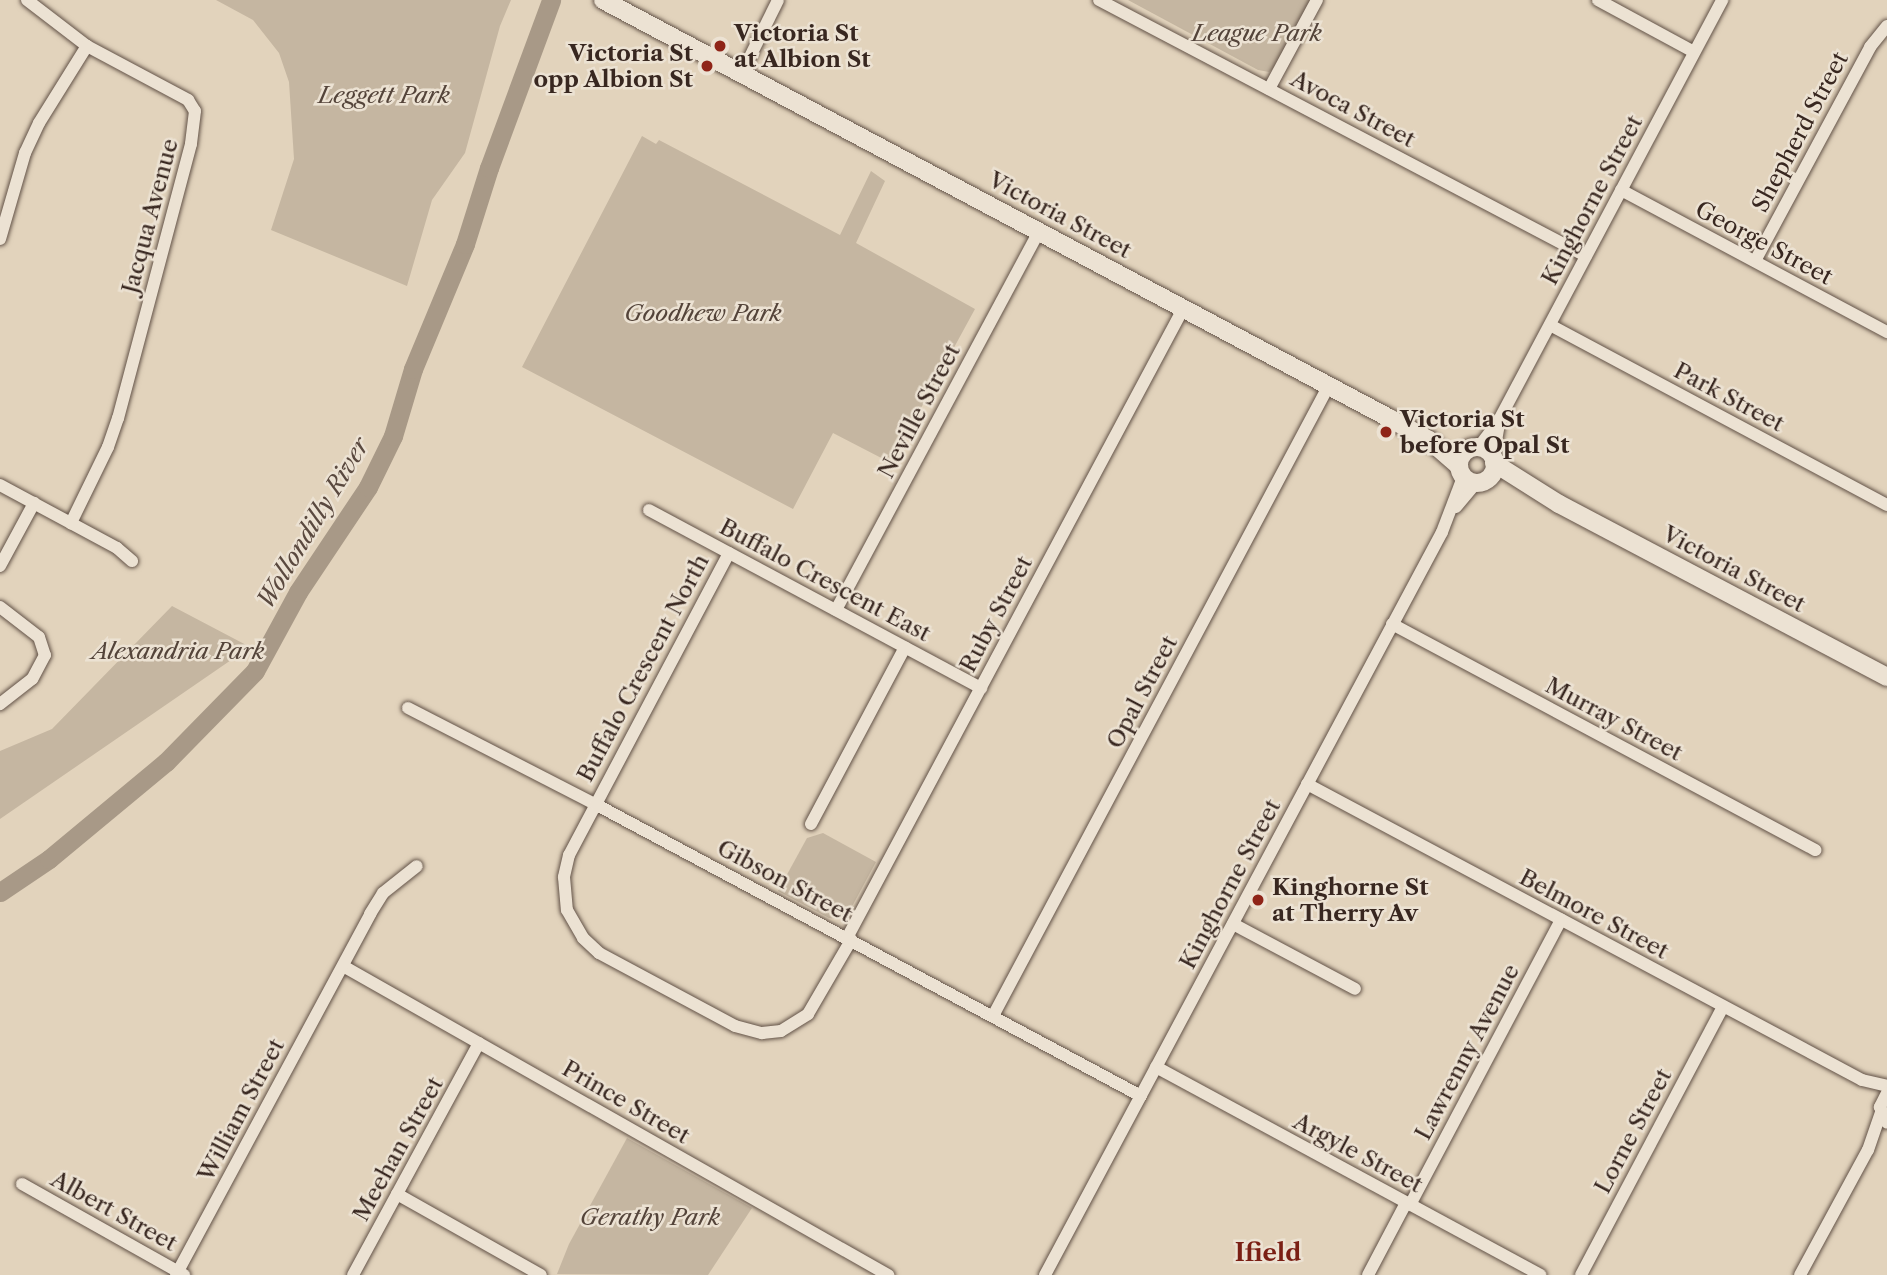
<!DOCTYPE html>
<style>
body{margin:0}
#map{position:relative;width:1887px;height:1275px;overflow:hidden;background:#e2d3bc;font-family:"Libre Caslon Text",serif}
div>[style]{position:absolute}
.green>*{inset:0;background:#c5b6a1}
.river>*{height:19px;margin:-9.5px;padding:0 9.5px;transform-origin:9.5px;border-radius:9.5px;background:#a89987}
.roads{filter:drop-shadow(0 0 2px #625247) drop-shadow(0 0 2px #625247)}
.minor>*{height:12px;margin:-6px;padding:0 6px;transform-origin:6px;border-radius:6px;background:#ece2d3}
.secondary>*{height:18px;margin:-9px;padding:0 9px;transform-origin:9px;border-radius:9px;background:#ece2d3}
.secondary>.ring{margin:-9px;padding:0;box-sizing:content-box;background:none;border:18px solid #ece2d3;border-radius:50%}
.dots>*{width:19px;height:19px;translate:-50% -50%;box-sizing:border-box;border:4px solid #ece2d3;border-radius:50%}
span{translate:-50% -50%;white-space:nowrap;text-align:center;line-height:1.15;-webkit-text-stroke:5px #ece2d3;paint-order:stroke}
.poi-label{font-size:23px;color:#382720;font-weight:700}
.left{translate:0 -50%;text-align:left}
.right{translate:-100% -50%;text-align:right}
.park-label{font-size:23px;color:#54443a;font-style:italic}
.street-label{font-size:23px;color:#382720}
.water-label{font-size:24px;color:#5a493f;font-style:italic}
.neighbourhood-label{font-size:24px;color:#7a1f14;font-weight:700}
</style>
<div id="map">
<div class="green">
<div style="clip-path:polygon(216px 0,511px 0,500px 26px,465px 153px,432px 200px,407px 286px,271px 230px,294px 159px,289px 82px,279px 53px,253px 20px)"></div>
<div style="clip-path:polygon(1128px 0,1312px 0,1277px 65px,1269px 72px,1258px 70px)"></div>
<div style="clip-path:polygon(642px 136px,656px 144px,659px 140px,840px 235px,871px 171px,885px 181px,856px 243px,975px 309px,891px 463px,833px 433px,793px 509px,522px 367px)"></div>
<div style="clip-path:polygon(172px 606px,250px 647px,0 819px,0 751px,52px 729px)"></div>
<div style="clip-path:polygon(823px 833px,876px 862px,849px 912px,837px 919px,829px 918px,778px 891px,807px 838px)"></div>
<div style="clip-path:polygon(627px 1138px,752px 1208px,708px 1275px,557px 1274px,569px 1244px)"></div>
</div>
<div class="river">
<div style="left:0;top:892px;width:59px;rotate:-34deg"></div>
<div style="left:49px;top:859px;width:152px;rotate:-39.7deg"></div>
<div style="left:166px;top:762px;width:127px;rotate:-45.6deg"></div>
<div style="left:255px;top:671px;width:90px;rotate:-61.4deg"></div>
<div style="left:298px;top:592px;width:126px;rotate:-56.3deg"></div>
<div style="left:368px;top:487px;width:57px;rotate:-63.9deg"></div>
<div style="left:393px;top:436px;width:70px;rotate:-73.4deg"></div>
<div style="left:413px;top:369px;width:135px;rotate:-67.4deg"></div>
<div style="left:465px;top:244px;width:80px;rotate:-72.5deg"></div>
<div style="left:489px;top:168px;width:179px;rotate:-69.7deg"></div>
</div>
<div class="roads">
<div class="minor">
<div style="left:27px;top:0;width:76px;rotate:37.5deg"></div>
<div style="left:87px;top:46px;width:115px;rotate:28.1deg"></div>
<div style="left:188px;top:100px;width:13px;rotate:58deg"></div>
<div style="left:195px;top:111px;width:33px;rotate:97deg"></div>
<div style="left:191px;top:144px;width:284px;rotate:104.9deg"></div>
<div style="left:118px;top:418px;width:31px;rotate:109deg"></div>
<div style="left:108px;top:447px;width:85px;rotate:116deg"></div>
<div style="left:1099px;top:0;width:550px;rotate:27.73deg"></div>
<div style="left:1598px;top:0;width:109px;rotate:28.4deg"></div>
<div style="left:742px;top:73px;width:81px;rotate:-63.7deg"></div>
<div style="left:1269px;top:89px;width:101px;rotate:-61.7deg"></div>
<div style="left:1621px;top:190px;width:302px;rotate:28.1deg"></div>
<div style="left:0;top:239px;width:90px;rotate:-73.8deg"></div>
<div style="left:25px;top:153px;width:33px;rotate:-65deg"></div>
<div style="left:39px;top:123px;width:91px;rotate:-58.1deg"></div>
<div style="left:1755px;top:261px;width:243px;rotate:-61.7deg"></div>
<div style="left:1870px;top:47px;width:27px;rotate:-51deg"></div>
<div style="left:1550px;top:325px;width:382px;rotate:28.1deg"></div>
<div style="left:1478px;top:448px;width:35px;rotate:-53deg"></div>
<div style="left:1499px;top:420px;width:476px;rotate:-62deg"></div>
<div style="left:1493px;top:458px;width:35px;rotate:-80deg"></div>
<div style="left:0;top:485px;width:133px;rotate:28.3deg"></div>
<div style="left:117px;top:548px;width:20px;rotate:41deg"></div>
<div style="left:1456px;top:507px;width:31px;rotate:-50deg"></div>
<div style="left:649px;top:510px;width:377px;rotate:28.2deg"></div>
<div style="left:729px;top:553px;width:342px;rotate:117.9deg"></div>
<div style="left:569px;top:855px;width:23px;rotate:103deg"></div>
<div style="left:564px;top:877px;width:33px;rotate:85deg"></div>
<div style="left:567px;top:910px;width:32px;rotate:60deg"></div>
<div style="left:583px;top:938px;width:22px;rotate:43deg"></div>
<div style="left:599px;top:953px;width:154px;rotate:28.2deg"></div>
<div style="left:735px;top:1026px;width:28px;rotate:15deg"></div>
<div style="left:762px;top:1033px;width:19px;rotate:-6deg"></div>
<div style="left:781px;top:1031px;width:32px;rotate:-32deg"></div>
<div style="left:808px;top:1014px;width:86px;rotate:-59.8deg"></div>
<div style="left:0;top:566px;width:72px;rotate:-61.6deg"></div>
<div style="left:0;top:607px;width:49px;rotate:37.6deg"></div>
<div style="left:39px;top:637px;width:19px;rotate:72deg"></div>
<div style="left:45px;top:655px;width:27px;rotate:118deg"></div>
<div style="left:32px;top:679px;width:41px;rotate:142deg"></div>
<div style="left:836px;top:610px;width:429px;rotate:-61.8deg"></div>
<div style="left:1392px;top:624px;width:480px;rotate:28.1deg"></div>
<div style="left:408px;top:708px;width:210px;rotate:27.2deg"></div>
<div style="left:595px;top:804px;width:619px;rotate:28.14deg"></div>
<div style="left:1307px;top:784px;width:629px;rotate:28.07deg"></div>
<div style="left:1862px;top:1080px;width:26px;rotate:13deg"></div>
<div style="left:811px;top:824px;width:200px;rotate:-62deg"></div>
<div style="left:1233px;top:924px;width:138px;rotate:28deg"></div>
<div style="left:847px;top:938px;width:713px;rotate:-61.89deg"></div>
<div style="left:343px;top:966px;width:627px;rotate:29.55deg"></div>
<div style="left:993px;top:1016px;width:713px;rotate:-61.96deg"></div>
<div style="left:1156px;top:1067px;width:437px;rotate:28.4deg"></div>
<div style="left:1887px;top:1093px;width:16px;rotate:117deg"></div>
<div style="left:1880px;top:1107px;width:17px;rotate:66deg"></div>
<div style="left:22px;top:1184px;width:186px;rotate:29.3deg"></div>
<div style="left:397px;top:1194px;width:165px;rotate:29.4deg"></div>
<div style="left:1410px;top:1205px;width:323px;rotate:-62.1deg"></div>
<div style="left:176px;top:1275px;width:410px;rotate:-61.7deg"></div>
<div style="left:370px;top:914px;width:25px;rotate:-58deg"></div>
<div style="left:383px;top:893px;width:43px;rotate:-38.5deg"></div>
<div style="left:353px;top:1275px;width:264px;rotate:-61.5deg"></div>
<div style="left:1045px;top:1275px;width:842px;rotate:-61.88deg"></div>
<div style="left:1442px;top:532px;width:59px;rotate:-69.1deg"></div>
<div style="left:1368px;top:1275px;width:81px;rotate:-62.2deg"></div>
<div style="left:1581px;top:1275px;width:303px;rotate:-62.1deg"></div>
<div style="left:1800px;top:1275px;width:142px;rotate:-61.5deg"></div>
<div style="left:1868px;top:1150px;width:39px;rotate:-71deg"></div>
</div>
<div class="secondary">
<div style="left:603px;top:0;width:890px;rotate:28deg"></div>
<div style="left:1389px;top:418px;width:46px;rotate:28.8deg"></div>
<div style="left:1429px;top:440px;width:40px;rotate:41deg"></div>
<div class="ring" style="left:1459px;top:447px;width:18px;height:18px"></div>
<div style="left:1494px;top:463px;width:77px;rotate:32.2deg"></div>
<div style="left:1559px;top:504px;width:371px;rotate:27.8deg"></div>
</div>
</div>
<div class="dots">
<div style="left:720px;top:46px;background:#8f2418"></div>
<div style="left:707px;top:66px;background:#8f2418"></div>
<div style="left:1386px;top:432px;background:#8f2418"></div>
<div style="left:1258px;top:900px;background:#8f2418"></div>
</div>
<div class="poi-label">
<span class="left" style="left:734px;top:46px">Victoria St<br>at Albion St</span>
<span class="right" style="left:693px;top:66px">Victoria St<br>opp Albion St</span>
<span class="left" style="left:1400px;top:432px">Victoria St<br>before Opal St</span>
<span class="left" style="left:1272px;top:900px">Kinghorne St<br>at Therry Av</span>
</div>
<div class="park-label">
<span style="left:1257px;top:33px">League Park</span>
<span style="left:384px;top:95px">Leggett Park</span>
<span style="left:703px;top:313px">Goodhew Park</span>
<span style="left:178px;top:651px">Alexandria Park</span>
<span style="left:650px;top:1217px">Gerathy Park</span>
</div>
<div class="street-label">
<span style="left:1353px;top:109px;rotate:28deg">Avoca Street</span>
<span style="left:1800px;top:132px;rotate:-62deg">Shepherd Street</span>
<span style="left:1592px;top:200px;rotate:-62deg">Kinghorne Street</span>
<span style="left:1060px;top:215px;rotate:28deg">Victoria Street</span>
<span style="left:150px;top:216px;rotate:-75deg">Jacqua Avenue</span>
<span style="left:1764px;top:243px;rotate:28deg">George Street</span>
<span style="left:1729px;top:397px;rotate:28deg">Park Street</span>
<span style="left:919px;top:411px;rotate:-62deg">Neville Street</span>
<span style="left:1734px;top:569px;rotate:28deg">Victoria Street</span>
<span style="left:825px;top:580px;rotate:28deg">Buffalo Crescent East</span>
<span style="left:996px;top:614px;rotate:-62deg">Ruby Street</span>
<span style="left:643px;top:668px;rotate:-62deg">Buffalo Crescent North</span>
<span style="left:1142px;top:692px;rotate:-62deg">Opal Street</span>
<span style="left:1614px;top:719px;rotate:28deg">Murray Street</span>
<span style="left:785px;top:881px;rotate:28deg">Gibson Street</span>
<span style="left:1230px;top:884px;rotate:-62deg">Kinghorne Street</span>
<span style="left:1594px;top:914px;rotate:28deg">Belmore Street</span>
<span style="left:1467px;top:1052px;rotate:-62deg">Lawrenny Avenue</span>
<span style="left:626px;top:1102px;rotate:30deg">Prince Street</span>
<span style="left:241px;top:1110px;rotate:-62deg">William Street</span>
<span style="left:1633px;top:1131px;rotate:-62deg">Lorne Street</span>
<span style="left:398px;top:1149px;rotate:-61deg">Meehan Street</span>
<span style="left:1358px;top:1153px;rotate:28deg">Argyle Street</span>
<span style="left:114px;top:1211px;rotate:29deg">Albert Street</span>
</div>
<div class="water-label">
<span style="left:313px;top:523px;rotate:-59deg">Wollondilly River</span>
</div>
<div class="neighbourhood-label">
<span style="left:1268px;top:1253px">Ifield</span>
</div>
</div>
